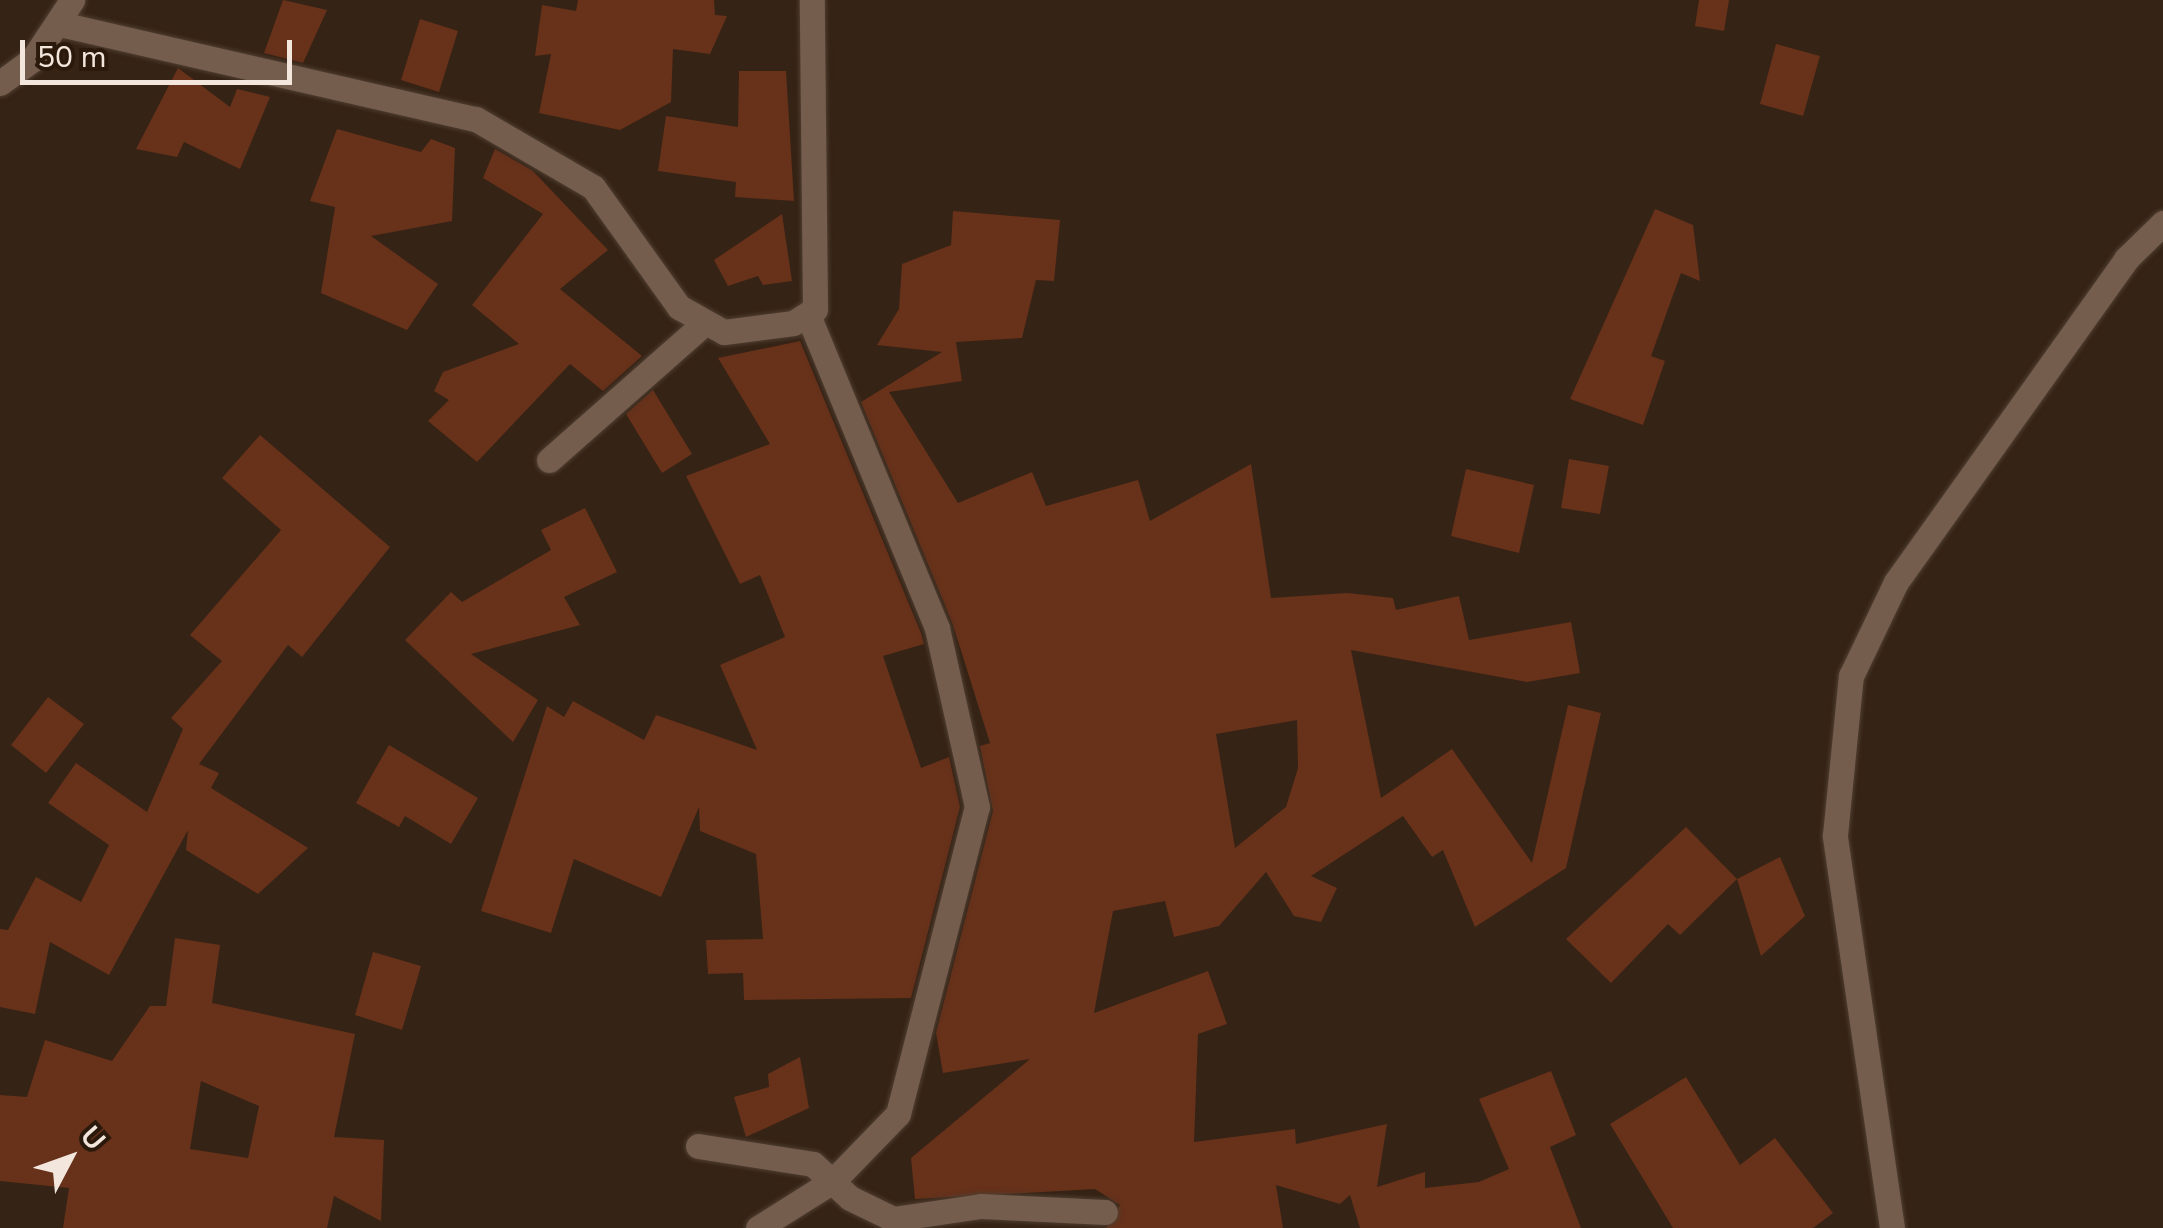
<!DOCTYPE html>
<style>
body{margin:0}
#map{position:relative;width:2163px;height:1228px;overflow:hidden;background:#352315;font-family:"Nunito Sans",sans-serif}
div>[style]{position:absolute}
.building>*{inset:0;background:#67311a}
.roads{filter:drop-shadow(0 0 2px #4f3e31) drop-shadow(0 0 2px #4f3e31)}
.minor>*{height:25px;margin:-12.5px;padding:0 12.5px;transform-origin:12.5px;border-radius:12.5px;background:#745d4d}
span{translate:-50% -50%;white-space:nowrap;text-align:center;line-height:1.15;-webkit-text-stroke:8px #2b1a0c;paint-order:stroke}
.north{position:absolute;left:20px;top:1108px;width:100px;height:100px;-webkit-text-stroke:8px #2b1a0c;paint-order:stroke;rotate:49deg;font-size:28px;font-weight:700;line-height:40px;text-align:center;color:#f2e6dd}
.north::after{content:'';display:block;margin:auto;width:35px;height:45px;background:#f2e6dd;clip-path:polygon(50% 0,100% 100%,50% 72%,0 100%)}
.scale{position:absolute;left:20px;top:40px;width:272px;height:45px;box-sizing:border-box;border:5px solid #f2e6dd;border-top:0;padding-left:12px;font-size:30px;line-height:35px;white-space:nowrap;color:#f2e6dd;-webkit-text-stroke:8px #2b1a0c;paint-order:stroke}
</style>
<div id="map">
<div class="building">
<div style="clip-path:polygon(283px 0,327px 10px,303px 63px,264px 53px)"></div>
<div style="clip-path:polygon(578px 0,714px 0,715px 15px,727px 16px,710px 54px,673px 49px,671px 102px,620px 130px,539px 113px,551px 54px,535px 56px,542px 5px,576px 11px)"></div>
<div style="clip-path:polygon(1699px 0,1729px 0,1724px 31px,1695px 26px)"></div>
<div style="clip-path:polygon(420px 19px,458px 31px,439px 92px,401px 80px)"></div>
<div style="clip-path:polygon(1776px 44px,1820px 56px,1803px 116px,1760px 104px)"></div>
<div style="clip-path:polygon(178px 68px,230px 107px,237px 89px,270px 97px,240px 169px,184px 142px,177px 157px,136px 149px)"></div>
<div style="clip-path:polygon(739px 71px,786px 71px,794px 201px,735px 197px,736px 182px,658px 171px,666px 116px,738px 127px)"></div>
<div style="clip-path:polygon(337px 129px,421px 152px,431px 139px,455px 148px,452px 221px,371px 236px,438px 284px,407px 330px,321px 293px,335px 207px,310px 201px)"></div>
<div style="clip-path:polygon(495px 149px,533px 171px,608px 250px,560px 289px,642px 356px,603px 391px,570px 364px,477px 462px,428px 421px,449px 400px,434px 391px,443px 372px,519px 344px,472px 305px,543px 214px,483px 178px)"></div>
<div style="clip-path:polygon(1655px 209px,1693px 225px,1700px 281px,1681px 273px,1651px 356px,1665px 361px,1643px 425px,1570px 399px)"></div>
<div style="clip-path:polygon(evenodd,953px 211px,1060px 220px,1054px 281px,1036px 280px,1022px 338px,956px 342px,962px 381px,889px 392px,958px 503px,1032px 472px,1046px 506px,1138px 480px,1150px 521px,1251px 464px,1271px 598px,1347px 593px,1393px 598px,1396px 610px,1459px 596px,1469px 640px,1571px 622px,1580px 673px,1527px 682px,1351px 650px,1381px 798px,1452px 749px,1532px 863px,1568px 705px,1601px 713px,1566px 868px,1475px 927px,1443px 850px,1432px 857px,1403px 816px,1311px 876px,1337px 888px,1321px 922px,1294px 916px,1266px 872px,1219px 926px,1174px 937px,1165px 901px,1113px 911px,1094px 1013px,1208px 971px,1227px 1024px,1198px 1034px,1194px 1142px,1295px 1129px,1296px 1144px,1387px 1124px,1377px 1187px,1425px 1172px,1425px 1188px,1479px 1182px,1509px 1169px,1479px 1099px,1551px 1071px,1576px 1135px,1550px 1147px,1581px 1228px,1360px 1228px,1350px 1195px,1340px 1204px,1276px 1185px,1283px 1228px,1106px 1228px,1120px 1205px,1095px 1189px,915px 1199px,911px 1158px,1030px 1059px,943px 1073px,936px 1033px,993px 811px,980px 746px,990px 743px,952px 622px,861px 402px,942px 352px,877px 345px,899px 309px,902px 264px,951px 245px,953px 211px,1297px 720px,1298px 768px,1286px 807px,1235px 848px,1216px 734px,1297px 720px)"></div>
<div style="clip-path:polygon(782px 214px,792px 281px,763px 285px,758px 276px,728px 286px,714px 260px)"></div>
<div style="clip-path:polygon(800px 341px,921px 633px,924px 644px,883px 656px,921px 768px,949px 757px,960px 807px,911px 998px,744px 1000px,743px 973px,708px 974px,706px 940px,763px 939px,756px 854px,700px 831px,699px 807px,661px 897px,574px 859px,551px 933px,481px 911px,547px 706px,564px 717px,573px 701px,644px 740px,656px 715px,757px 750px,720px 665px,785px 637px,760px 575px,740px 584px,686px 476px,770px 444px,718px 358px)"></div>
<div style="clip-path:polygon(653px 390px,692px 454px,662px 473px,626px 414px)"></div>
<div style="clip-path:polygon(260px 435px,390px 547px,302px 657px,288px 645px,199px 764px,219px 773px,211px 788px,308px 848px,258px 894px,186px 850px,188px 830px,109px 975px,50px 942px,35px 1014px,0 1007px,0 929px,8px 930px,36px 877px,81px 902px,109px 845px,48px 803px,76px 763px,147px 812px,183px 729px,171px 718px,222px 661px,190px 635px,281px 530px,222px 478px)"></div>
<div style="clip-path:polygon(1569px 459px,1609px 466px,1600px 514px,1561px 508px)"></div>
<div style="clip-path:polygon(1466px 469px,1534px 485px,1519px 553px,1451px 536px)"></div>
<div style="clip-path:polygon(585px 508px,617px 572px,564px 597px,580px 625px,471px 654px,538px 700px,513px 742px,405px 640px,451px 592px,462px 602px,551px 550px,541px 530px)"></div>
<div style="clip-path:polygon(48px 697px,84px 724px,46px 773px,11px 745px)"></div>
<div style="clip-path:polygon(389px 745px,478px 798px,451px 844px,405px 816px,399px 827px,356px 803px)"></div>
<div style="clip-path:polygon(1686px 827px,1737px 879px,1680px 935px,1668px 924px,1611px 983px,1566px 939px)"></div>
<div style="clip-path:polygon(1780px 857px,1805px 916px,1761px 956px,1737px 879px)"></div>
<div style="clip-path:polygon(evenodd,175px 938px,220px 945px,212px 1003px,355px 1034px,334px 1137px,384px 1140px,381px 1221px,334px 1196px,327px 1228px,63px 1228px,69px 1188px,0 1181px,0 1095px,27px 1097px,45px 1040px,112px 1061px,150px 1006px,166px 1006px,175px 938px,201px 1081px,259px 1106px,248px 1158px,190px 1149px,201px 1081px)"></div>
<div style="clip-path:polygon(373px 952px,421px 966px,402px 1030px,355px 1015px)"></div>
<div style="clip-path:polygon(800px 1057px,809px 1108px,746px 1137px,734px 1097px,769px 1087px,768px 1074px)"></div>
<div style="clip-path:polygon(1686px 1077px,1740px 1165px,1775px 1138px,1833px 1213px,1813px 1228px,1673px 1228px,1610px 1124px)"></div>
</div>
<div class="roads">
<div class="minor">
<div style="left:60px;top:24px;width:427px;rotate:12.9deg"></div>
<div style="left:476px;top:119px;width:135px;rotate:30.2deg"></div>
<div style="left:593px;top:187px;width:148px;rotate:54.4deg"></div>
<div style="left:679px;top:307px;width:51px;rotate:29.1deg"></div>
<div style="left:724px;top:332px;width:70px;rotate:-7.4deg"></div>
<div style="left:793px;top:323px;width:26px;rotate:-32deg"></div>
<div style="left:815px;top:309px;width:309px;rotate:-90.6deg"></div>
<div style="left:0;top:83px;width:41px;rotate:-36deg"></div>
<div style="left:33px;top:59px;width:71px;rotate:-56.5deg"></div>
<div style="left:549px;top:460px;width:204px;rotate:-41.4deg"></div>
<div style="left:698px;top:1146px;width:116px;rotate:8.9deg"></div>
<div style="left:813px;top:1164px;width:50px;rotate:42.6deg"></div>
<div style="left:850px;top:1198px;width:48px;rotate:26deg"></div>
<div style="left:893px;top:1219px;width:89px;rotate:-8.4deg"></div>
<div style="left:981px;top:1206px;width:124px;rotate:2.8deg"></div>
<div style="left:758px;top:1228px;width:89px;rotate:-32.1deg"></div>
<div style="left:833px;top:1181px;width:93px;rotate:-45.9deg"></div>
<div style="left:898px;top:1114px;width:317px;rotate:-75.6deg"></div>
<div style="left:977px;top:807px;width:183px;rotate:-102.6deg"></div>
<div style="left:937px;top:628px;width:336px;rotate:-112.4deg"></div>
<div style="left:1892px;top:1228px;width:397px;rotate:-98.3deg"></div>
<div style="left:1835px;top:835px;width:160px;rotate:-84.3deg"></div>
<div style="left:1851px;top:676px;width:104px;rotate:-64.4deg"></div>
<div style="left:1896px;top:582px;width:397px;rotate:-54.5deg"></div>
<div style="left:2126px;top:259px;width:52px;rotate:-44.2deg"></div>
</div>
</div>
<div class="north">U</div>
<div class="scale">50 m</div>
</div>
